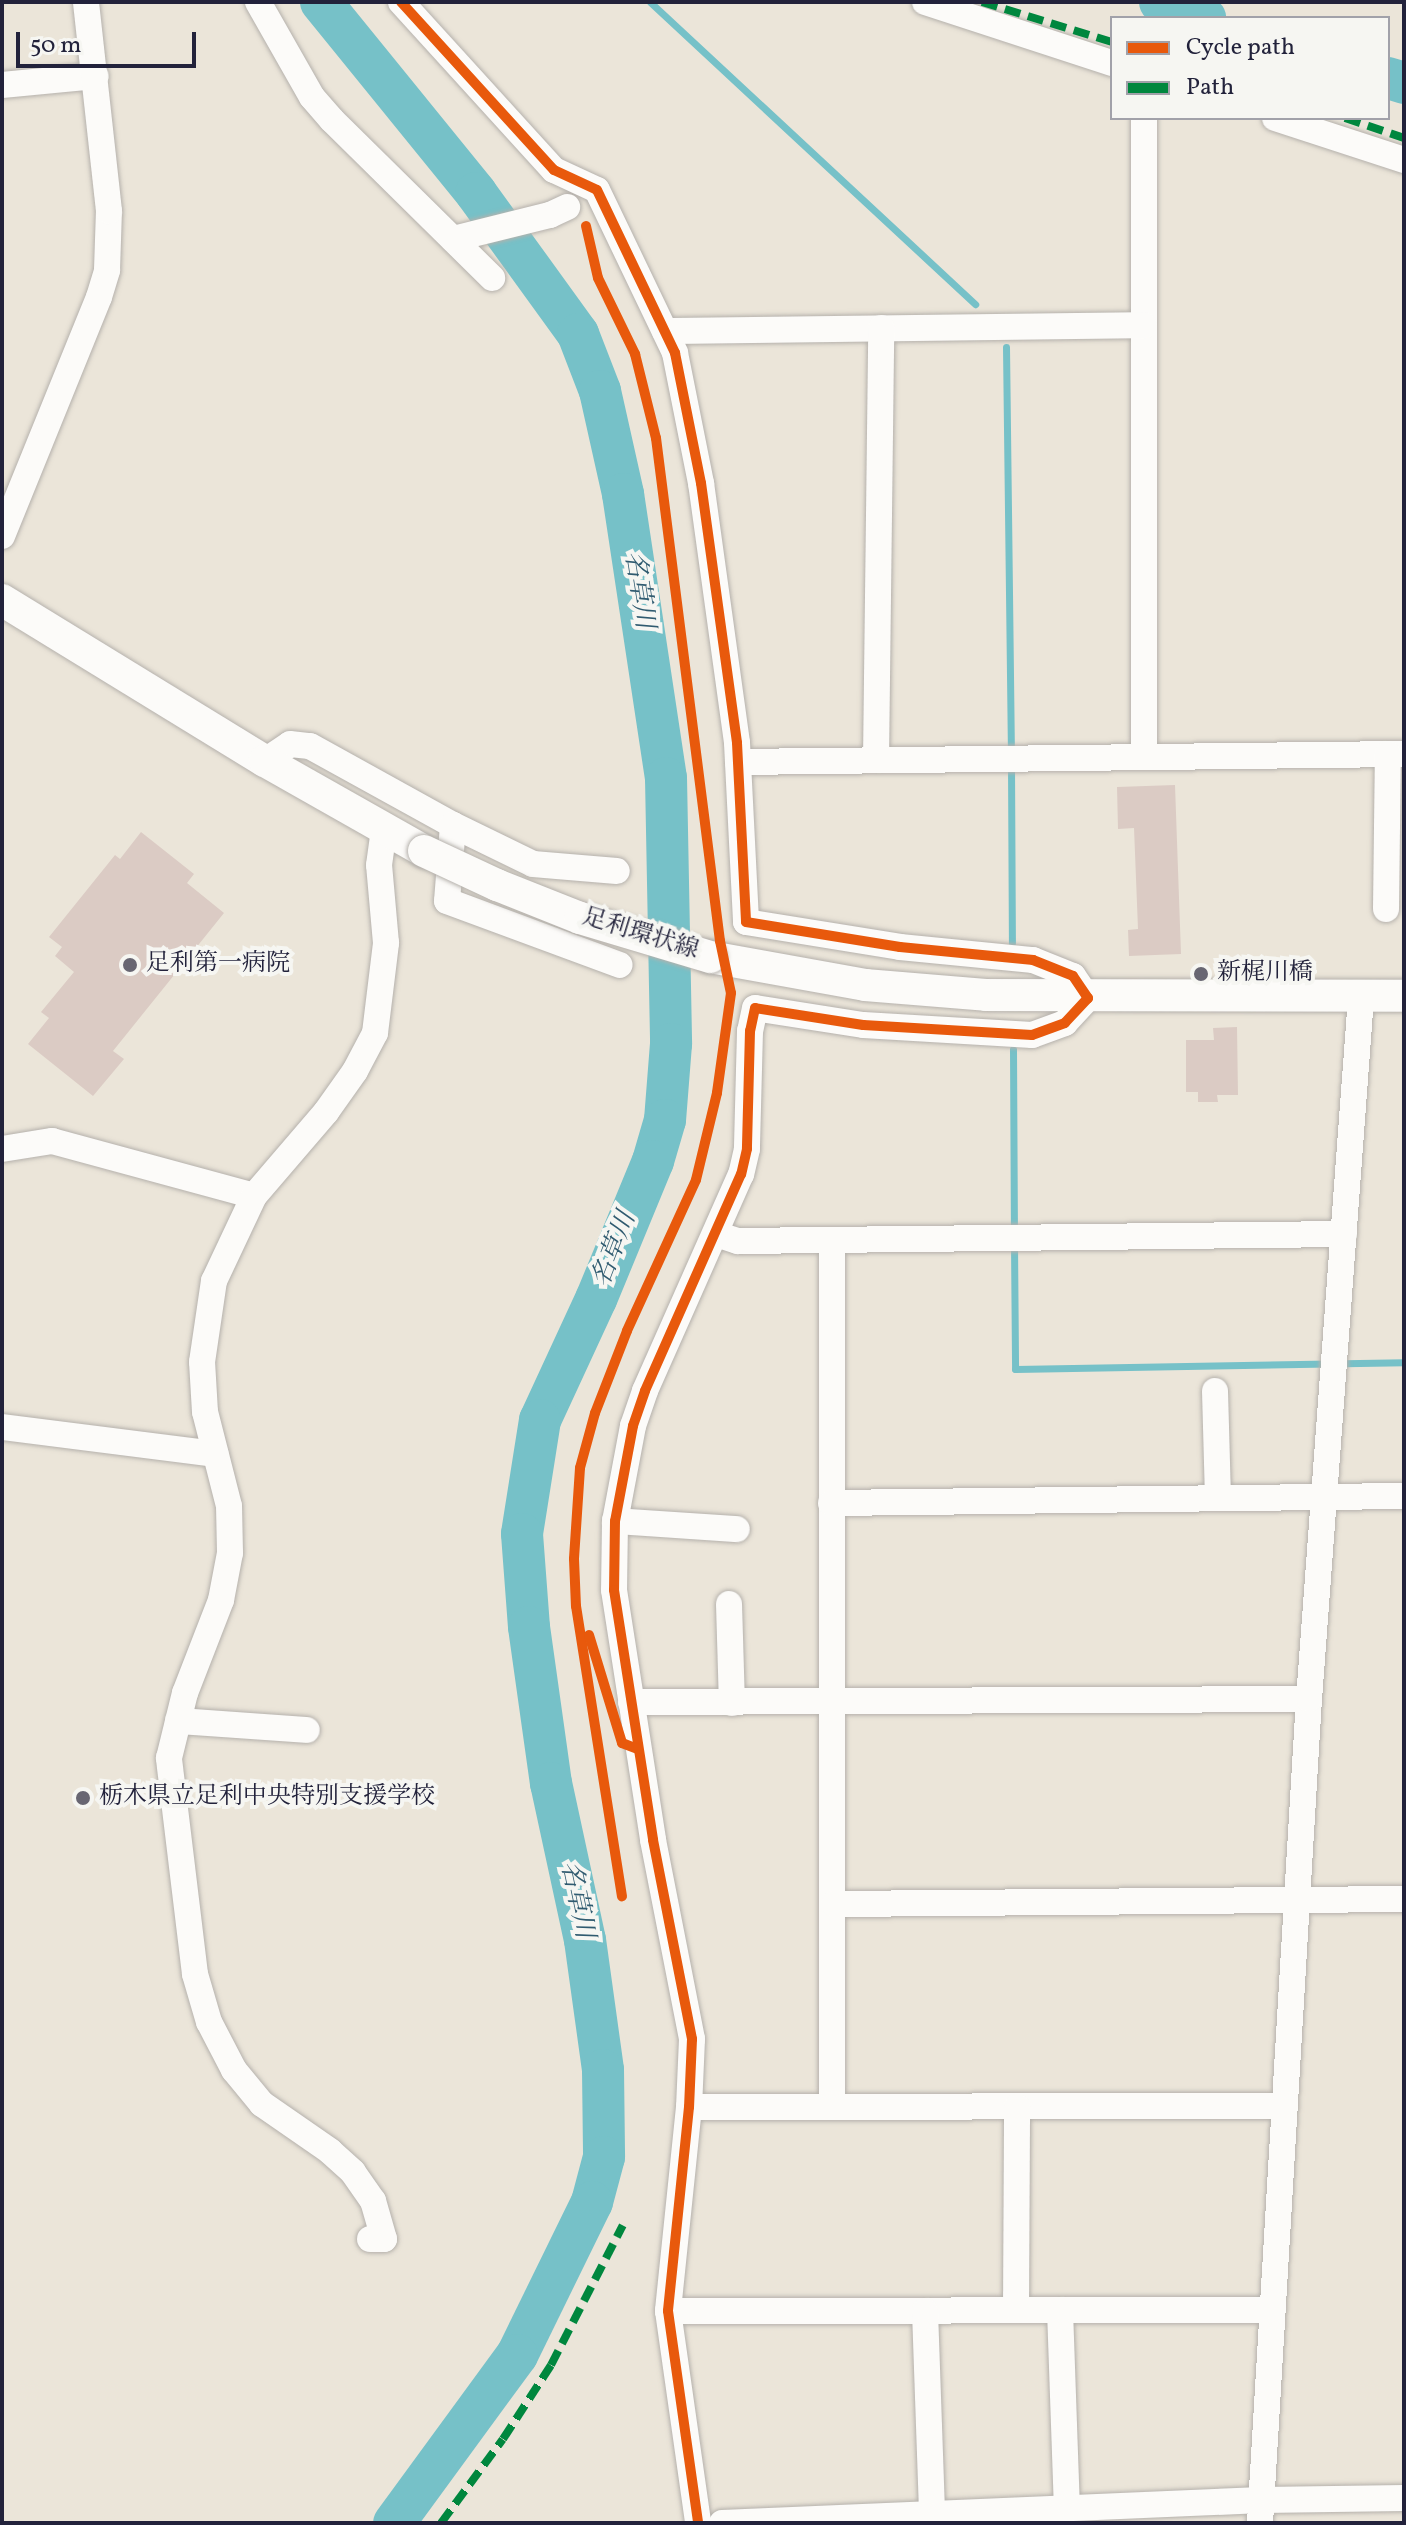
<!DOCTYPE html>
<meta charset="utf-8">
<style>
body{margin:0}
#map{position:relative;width:1406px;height:2525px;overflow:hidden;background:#ebe5d9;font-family:Vollkorn,"Noto Serif JP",serif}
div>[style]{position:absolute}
.stream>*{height:7px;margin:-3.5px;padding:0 3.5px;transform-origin:3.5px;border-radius:3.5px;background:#76c1c8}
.river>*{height:42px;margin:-21px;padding:0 21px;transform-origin:21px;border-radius:21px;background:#76c1c8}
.building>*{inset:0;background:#dbcbc4}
.roads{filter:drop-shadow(0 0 2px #b5b1ac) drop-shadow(0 0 2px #b5b1ac)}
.minor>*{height:26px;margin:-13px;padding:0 13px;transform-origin:13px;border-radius:13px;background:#fcfbf9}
.major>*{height:32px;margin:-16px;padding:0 16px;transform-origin:16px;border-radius:16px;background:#fcfbf9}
.bridges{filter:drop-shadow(0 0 2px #b5b1ac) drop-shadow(0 0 2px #b5b1ac)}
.major-bridge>*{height:32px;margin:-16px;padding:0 16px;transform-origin:16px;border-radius:16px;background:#fcfbf9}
.quiet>*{height:8px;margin-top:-4px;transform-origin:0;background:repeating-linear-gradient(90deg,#00873e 0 16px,transparent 0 24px)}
.cycleway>*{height:10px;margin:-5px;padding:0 5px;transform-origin:5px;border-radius:5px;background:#e8590c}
.dots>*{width:22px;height:22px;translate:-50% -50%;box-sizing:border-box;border:4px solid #f6f6f2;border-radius:50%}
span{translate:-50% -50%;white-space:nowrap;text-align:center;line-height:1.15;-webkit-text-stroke:8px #f6f6f2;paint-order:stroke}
.street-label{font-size:24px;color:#22223b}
.poi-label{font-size:24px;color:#22223b}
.left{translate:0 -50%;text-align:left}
.water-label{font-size:26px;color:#305b70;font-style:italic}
.frame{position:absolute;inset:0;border:4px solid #22223b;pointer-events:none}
.legend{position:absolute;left:1110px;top:16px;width:280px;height:104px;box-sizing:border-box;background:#f6f6f2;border:2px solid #a1a1a9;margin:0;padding:10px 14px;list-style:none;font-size:24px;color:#22223b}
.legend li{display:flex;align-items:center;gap:16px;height:40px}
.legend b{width:40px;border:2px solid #a1a1a9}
.scale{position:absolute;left:16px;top:32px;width:180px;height:36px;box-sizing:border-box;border:4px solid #22223b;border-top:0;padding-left:10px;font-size:24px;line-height:28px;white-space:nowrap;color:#22223b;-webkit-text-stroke:6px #f6f6f2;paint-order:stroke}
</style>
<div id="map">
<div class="stream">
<div style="left:650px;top:2px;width:444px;rotate:42.9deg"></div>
<div style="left:1006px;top:347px;width:406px;rotate:89.3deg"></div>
<div style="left:1011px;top:766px;width:177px;rotate:89.7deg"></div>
<div style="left:1013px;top:1049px;width:183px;rotate:89.7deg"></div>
<div style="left:1014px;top:1244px;width:125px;rotate:89.5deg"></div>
<div style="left:1015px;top:1369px;width:389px;rotate:-1deg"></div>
</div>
<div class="river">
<div style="left:321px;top:2px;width:246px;rotate:50.9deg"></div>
<div style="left:476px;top:193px;width:174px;rotate:54.1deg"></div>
<div style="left:578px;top:334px;width:61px;rotate:68.9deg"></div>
<div style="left:600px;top:391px;width:106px;rotate:77.4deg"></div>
<div style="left:623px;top:494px;width:287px;rotate:81.4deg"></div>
<div style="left:666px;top:778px;width:266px;rotate:88.9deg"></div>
<div style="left:671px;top:1044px;width:76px;rotate:94.5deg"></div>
<div style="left:665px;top:1120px;width:43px;rotate:106.3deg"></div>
<div style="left:653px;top:1161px;width:149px;rotate:112.4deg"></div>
<div style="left:596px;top:1299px;width:133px;rotate:114.8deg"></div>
<div style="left:540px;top:1420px;width:115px;rotate:99deg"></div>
<div style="left:522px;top:1534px;width:93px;rotate:85.7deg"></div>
<div style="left:529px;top:1627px;width:158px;rotate:82deg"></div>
<div style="left:551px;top:1783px;width:161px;rotate:77.8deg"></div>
<div style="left:585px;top:1940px;width:131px;rotate:82.1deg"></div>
<div style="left:603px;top:2070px;width:87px;rotate:89.3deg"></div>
<div style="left:604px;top:2157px;width:47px;rotate:104.9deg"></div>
<div style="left:592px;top:2202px;width:170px;rotate:116.1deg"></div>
<div style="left:517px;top:2355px;width:208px;rotate:126.2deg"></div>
<div style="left:1160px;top:2px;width:48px;rotate:19.6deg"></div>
<div style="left:1388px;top:78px;width:17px;rotate:17deg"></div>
</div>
<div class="building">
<div style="clip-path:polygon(1175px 785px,1181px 954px,1129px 956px,1128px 930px,1138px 929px,1134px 828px,1118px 829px,1117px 787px)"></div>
<div style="clip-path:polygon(141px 832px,194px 874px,187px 883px,224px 913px,113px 1051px,124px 1059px,93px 1096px,28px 1044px,49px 1018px,41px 1012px,74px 972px,55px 956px,62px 947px,49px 937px,115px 855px,120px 859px)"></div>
<div style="clip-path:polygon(1237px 1027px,1238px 1095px,1217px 1095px,1218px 1102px,1198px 1102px,1198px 1092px,1186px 1092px,1186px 1040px,1214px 1040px,1213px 1028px)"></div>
</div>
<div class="roads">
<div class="minor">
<div style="left:258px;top:2px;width:109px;rotate:60.4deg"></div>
<div style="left:312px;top:97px;width:30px;rotate:49deg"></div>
<div style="left:332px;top:120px;width:225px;rotate:44.6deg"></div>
<div style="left:401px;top:2px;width:227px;rotate:47.7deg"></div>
<div style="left:554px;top:170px;width:47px;rotate:24.9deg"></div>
<div style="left:597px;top:190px;width:181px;rotate:64.4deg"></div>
<div style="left:675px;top:353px;width:133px;rotate:78.7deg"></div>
<div style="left:701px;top:483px;width:262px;rotate:82.1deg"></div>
<div style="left:737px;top:743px;width:179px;rotate:87.1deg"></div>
<div style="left:746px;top:922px;width:156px;rotate:9.2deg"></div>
<div style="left:900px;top:947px;width:134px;rotate:5.6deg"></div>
<div style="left:1033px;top:960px;width:43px;rotate:21.8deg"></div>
<div style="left:1073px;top:976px;width:27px;rotate:56deg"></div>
<div style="left:1088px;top:998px;width:34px;rotate:133deg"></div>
<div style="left:1065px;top:1023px;width:35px;rotate:160deg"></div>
<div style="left:1032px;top:1035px;width:169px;rotate:-176.6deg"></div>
<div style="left:863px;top:1025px;width:109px;rotate:-171.1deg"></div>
<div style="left:755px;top:1008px;width:24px;rotate:102deg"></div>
<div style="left:750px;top:1031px;width:118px;rotate:91.5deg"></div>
<div style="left:747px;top:1149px;width:26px;rotate:103deg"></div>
<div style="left:741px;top:1174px;width:237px;rotate:113.9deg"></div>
<div style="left:645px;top:1391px;width:37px;rotate:109deg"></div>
<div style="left:633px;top:1426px;width:97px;rotate:100.7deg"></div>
<div style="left:615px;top:1521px;width:69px;rotate:90.8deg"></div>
<div style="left:614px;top:1590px;width:253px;rotate:81.1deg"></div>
<div style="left:653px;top:1840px;width:203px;rotate:78.9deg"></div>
<div style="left:692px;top:2039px;width:68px;rotate:92.5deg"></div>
<div style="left:689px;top:2107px;width:205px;rotate:95.9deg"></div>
<div style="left:668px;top:2311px;width:214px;rotate:81.9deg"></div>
<div style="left:925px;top:2px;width:197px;rotate:18.1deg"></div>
<div style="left:2px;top:85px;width:94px;rotate:-5.5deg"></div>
<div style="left:1144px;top:118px;width:639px;rotate:90deg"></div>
<div style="left:1275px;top:118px;width:136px;rotate:18deg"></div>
<div style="left:453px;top:239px;width:100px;rotate:-13.9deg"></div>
<div style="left:550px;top:215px;width:19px;rotate:-25deg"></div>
<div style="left:665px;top:331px;width:479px;rotate:-0.7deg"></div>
<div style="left:2px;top:536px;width:258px;rotate:-67.9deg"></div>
<div style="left:99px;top:297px;width:28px;rotate:-73deg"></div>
<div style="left:107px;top:270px;width:59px;rotate:-88.1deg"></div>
<div style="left:109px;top:211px;width:210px;rotate:-96.3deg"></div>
<div style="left:876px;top:760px;width:432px;rotate:-89.3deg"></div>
<div style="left:265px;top:761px;width:30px;rotate:-34deg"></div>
<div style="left:290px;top:744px;width:20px;rotate:6deg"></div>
<div style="left:310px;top:746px;width:163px;rotate:28.9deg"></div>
<div style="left:453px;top:825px;width:89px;rotate:26deg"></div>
<div style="left:533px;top:864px;width:84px;rotate:4.8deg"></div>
<div style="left:738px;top:762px;width:666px;rotate:-0.69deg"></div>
<div style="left:453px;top:825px;width:76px;rotate:94.5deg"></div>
<div style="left:447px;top:901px;width:184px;rotate:20.3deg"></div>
<div style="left:1386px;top:909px;width:155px;rotate:-89.3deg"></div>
<div style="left:2px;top:1149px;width:51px;rotate:-9.1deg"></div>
<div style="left:52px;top:1141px;width:209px;rotate:15.2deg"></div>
<div style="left:716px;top:1234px;width:23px;rotate:18deg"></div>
<div style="left:738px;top:1241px;width:606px;rotate:-0.66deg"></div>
<div style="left:832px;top:1240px;width:867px;rotate:90deg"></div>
<div style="left:1215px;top:1391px;width:107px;rotate:88.4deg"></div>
<div style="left:2px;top:1427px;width:215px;rotate:7.2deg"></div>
<div style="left:831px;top:1503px;width:573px;rotate:-0.7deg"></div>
<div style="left:615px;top:1521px;width:122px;rotate:3.8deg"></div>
<div style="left:729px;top:1604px;width:99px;rotate:88.3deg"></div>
<div style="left:631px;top:1702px;width:678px;rotate:-0.25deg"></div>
<div style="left:178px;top:1721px;width:129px;rotate:4deg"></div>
<div style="left:834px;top:1904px;width:570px;rotate:-0.5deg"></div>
<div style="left:689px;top:2107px;width:595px;rotate:-0.1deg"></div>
<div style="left:370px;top:2239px;width:14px"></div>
<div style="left:384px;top:2239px;width:40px;rotate:-106deg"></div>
<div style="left:373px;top:2201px;width:35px;rotate:-125deg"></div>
<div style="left:353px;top:2172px;width:31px;rotate:-138deg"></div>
<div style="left:330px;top:2151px;width:83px;rotate:-145.3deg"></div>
<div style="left:262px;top:2104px;width:44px;rotate:-129.5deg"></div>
<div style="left:234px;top:2070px;width:54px;rotate:-117.5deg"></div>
<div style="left:209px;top:2022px;width:50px;rotate:-106.3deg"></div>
<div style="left:195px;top:1974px;width:218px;rotate:-96.9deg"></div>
<div style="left:169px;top:1758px;width:67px;rotate:-76.2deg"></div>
<div style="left:185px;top:1693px;width:100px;rotate:-68.8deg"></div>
<div style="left:221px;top:1600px;width:48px;rotate:-79.2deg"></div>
<div style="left:230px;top:1553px;width:47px;rotate:-91.2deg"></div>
<div style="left:229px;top:1506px;width:97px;rotate:-104.3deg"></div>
<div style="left:205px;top:1412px;width:50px;rotate:-93.4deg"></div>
<div style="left:202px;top:1362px;width:82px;rotate:-81.6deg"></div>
<div style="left:214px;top:1281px;width:94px;rotate:-64.8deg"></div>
<div style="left:254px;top:1196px;width:111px;rotate:-49.4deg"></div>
<div style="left:326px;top:1112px;width:50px;rotate:-54.7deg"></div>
<div style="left:355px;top:1071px;width:43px;rotate:-62.2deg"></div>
<div style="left:375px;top:1033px;width:91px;rotate:-83deg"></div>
<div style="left:386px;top:943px;width:78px;rotate:-95.1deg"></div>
<div style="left:379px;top:865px;width:36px;rotate:-82deg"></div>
<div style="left:1016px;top:2310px;width:203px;rotate:-89.7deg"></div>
<div style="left:1060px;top:2310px;width:198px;rotate:88deg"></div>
<div style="left:668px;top:2311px;width:603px;rotate:-0.1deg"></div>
<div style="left:925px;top:2311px;width:203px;rotate:88deg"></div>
<div style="left:722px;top:2523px;width:540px;rotate:-2.44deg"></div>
<div style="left:1262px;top:2500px;width:142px;rotate:-0.8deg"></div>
<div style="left:1260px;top:2523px;width:825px;rotate:-86.6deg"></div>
<div style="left:1309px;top:1699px;width:704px;rotate:-85.76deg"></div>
</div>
<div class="major">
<div style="left:2px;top:600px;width:308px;rotate:31.5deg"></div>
<div style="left:265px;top:761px;width:183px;rotate:29.5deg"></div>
<div style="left:710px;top:957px;width:158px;rotate:10.2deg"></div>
<div style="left:865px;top:985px;width:121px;rotate:4.7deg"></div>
<div style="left:986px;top:995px;width:418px;rotate:0.1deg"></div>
</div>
</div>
<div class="bridges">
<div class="major-bridge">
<div style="left:424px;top:851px;width:81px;rotate:25deg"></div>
<div style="left:497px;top:885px;width:89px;rotate:21.7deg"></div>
<div style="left:580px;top:918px;width:136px;rotate:16.7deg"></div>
</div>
</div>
<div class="quiet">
<div style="left:982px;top:2px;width:136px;rotate:17.1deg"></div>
<div style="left:1345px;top:118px;width:62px;rotate:18.7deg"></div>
<div style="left:441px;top:2523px;width:104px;rotate:-53.6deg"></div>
<div style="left:503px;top:2439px;width:88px;rotate:-57deg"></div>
<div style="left:551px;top:2365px;width:157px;rotate:-62.8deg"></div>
</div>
<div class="cycleway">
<div style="left:401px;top:2px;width:227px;rotate:47.7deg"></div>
<div style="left:554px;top:170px;width:47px;rotate:24.9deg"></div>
<div style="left:597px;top:190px;width:181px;rotate:64.4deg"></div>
<div style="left:675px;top:353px;width:133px;rotate:78.7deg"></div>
<div style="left:701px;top:483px;width:262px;rotate:82.1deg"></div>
<div style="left:737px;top:743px;width:179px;rotate:87.1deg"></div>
<div style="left:746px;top:922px;width:156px;rotate:9.2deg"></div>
<div style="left:900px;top:947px;width:134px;rotate:5.6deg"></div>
<div style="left:1033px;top:960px;width:43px;rotate:21.8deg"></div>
<div style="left:1073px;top:976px;width:27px;rotate:56deg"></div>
<div style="left:1088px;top:998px;width:34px;rotate:133deg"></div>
<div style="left:1065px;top:1023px;width:35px;rotate:160deg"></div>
<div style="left:1032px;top:1035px;width:169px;rotate:-176.6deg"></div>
<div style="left:863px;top:1025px;width:109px;rotate:-171.1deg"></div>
<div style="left:755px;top:1008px;width:24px;rotate:102deg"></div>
<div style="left:750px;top:1031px;width:118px;rotate:91.5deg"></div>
<div style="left:747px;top:1149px;width:26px;rotate:103deg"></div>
<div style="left:741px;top:1174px;width:237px;rotate:113.9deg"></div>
<div style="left:645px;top:1391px;width:37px;rotate:109deg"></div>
<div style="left:633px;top:1426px;width:97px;rotate:100.7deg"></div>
<div style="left:615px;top:1521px;width:69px;rotate:90.8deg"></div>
<div style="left:614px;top:1590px;width:253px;rotate:81.1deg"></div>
<div style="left:653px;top:1840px;width:203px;rotate:78.9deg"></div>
<div style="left:692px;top:2039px;width:68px;rotate:92.5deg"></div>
<div style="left:689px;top:2107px;width:205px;rotate:95.9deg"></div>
<div style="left:668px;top:2311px;width:214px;rotate:81.9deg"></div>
<div style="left:586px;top:226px;width:53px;rotate:77deg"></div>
<div style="left:598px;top:278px;width:85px;rotate:64deg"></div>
<div style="left:635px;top:354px;width:87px;rotate:76deg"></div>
<div style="left:656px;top:438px;width:507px;rotate:82.75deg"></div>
<div style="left:720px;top:941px;width:53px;rotate:78.1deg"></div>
<div style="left:731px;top:993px;width:101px;rotate:98deg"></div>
<div style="left:717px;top:1093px;width:89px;rotate:103.6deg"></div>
<div style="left:696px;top:1180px;width:166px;rotate:114.6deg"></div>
<div style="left:627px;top:1331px;width:88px;rotate:111.3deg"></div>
<div style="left:595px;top:1413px;width:57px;rotate:105.3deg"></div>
<div style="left:580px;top:1468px;width:91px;rotate:93.8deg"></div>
<div style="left:574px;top:1559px;width:47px;rotate:87.6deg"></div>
<div style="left:576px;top:1606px;width:294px;rotate:81deg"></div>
<div style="left:589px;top:1635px;width:113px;rotate:73deg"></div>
<div style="left:622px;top:1743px;width:17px;rotate:21deg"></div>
</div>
<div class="dots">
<div style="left:130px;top:965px;background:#686672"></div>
<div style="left:1201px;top:974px;background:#686672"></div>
<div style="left:83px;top:1798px;background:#686672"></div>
</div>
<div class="street-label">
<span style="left:640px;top:935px;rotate:17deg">足利環状線</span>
</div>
<div class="poi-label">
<span class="left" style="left:146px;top:965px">足利第一病院</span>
<span class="left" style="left:1217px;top:974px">新梶川橋</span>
<span class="left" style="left:99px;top:1798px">栃木県立足利中央特別支援学校</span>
</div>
<div class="water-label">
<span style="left:638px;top:590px;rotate:81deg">名草川</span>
<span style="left:615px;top:1250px;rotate:-69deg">名草川</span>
<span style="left:576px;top:1900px;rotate:78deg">名草川</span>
</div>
<div class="frame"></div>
<ul class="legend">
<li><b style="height:10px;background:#e8590c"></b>Cycle path</li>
<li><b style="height:10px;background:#00873e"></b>Path</li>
</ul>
<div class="scale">50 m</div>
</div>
